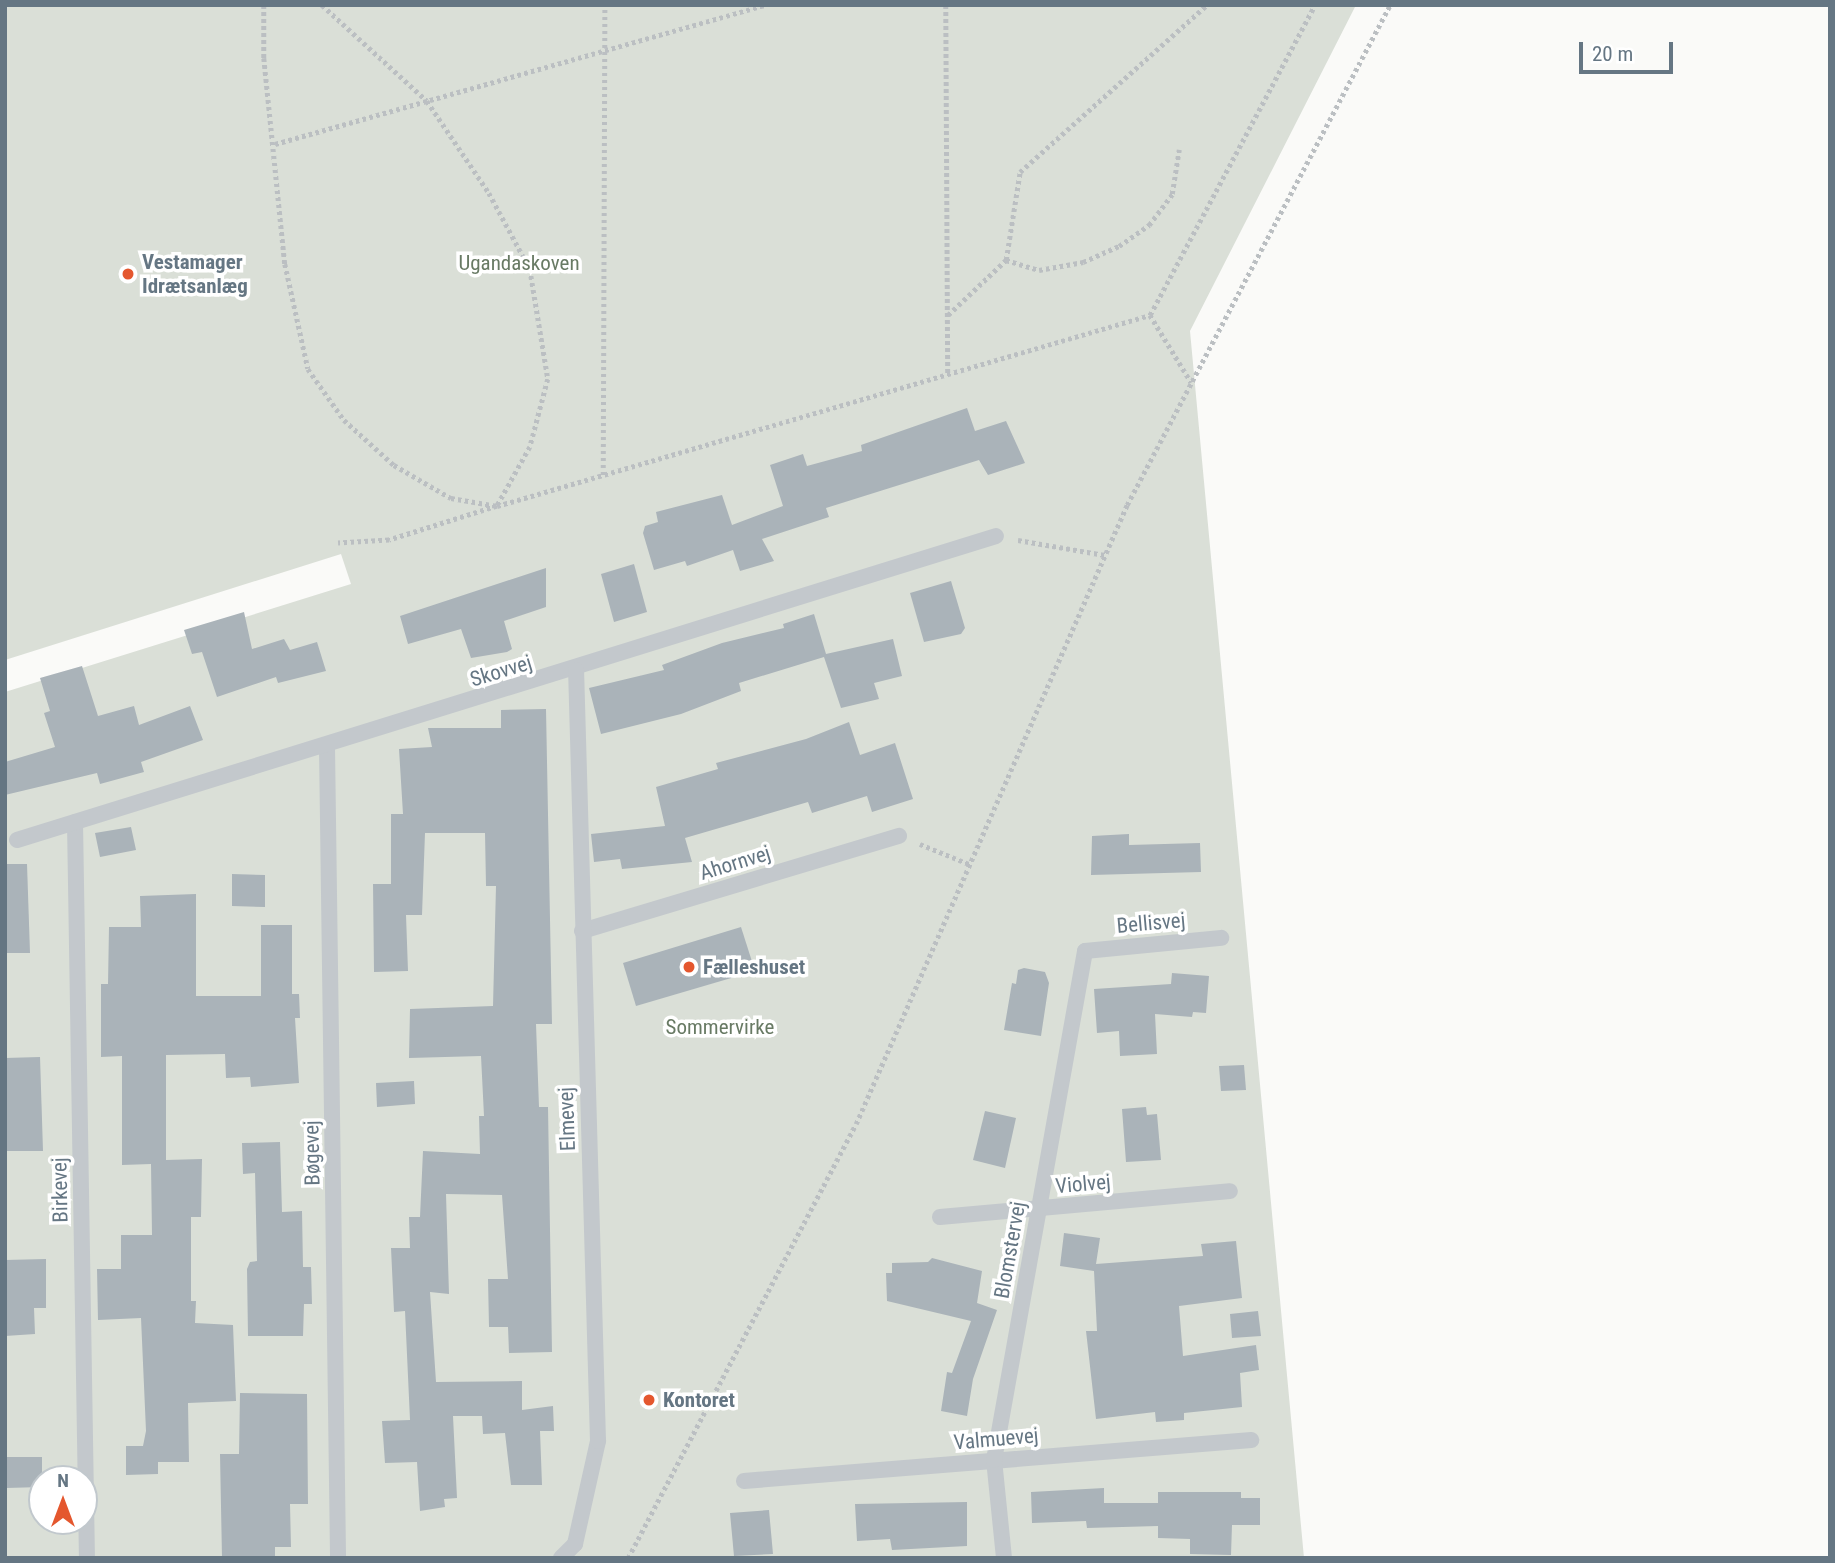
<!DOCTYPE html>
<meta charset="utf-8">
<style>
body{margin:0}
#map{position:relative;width:1835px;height:1563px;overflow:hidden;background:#fafaf8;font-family:"Roboto Condensed",sans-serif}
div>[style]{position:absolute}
.green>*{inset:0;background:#dadfd7}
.building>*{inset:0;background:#aab3b9}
.path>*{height:4.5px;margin-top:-2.25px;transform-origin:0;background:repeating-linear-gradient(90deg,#bbbfc2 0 3.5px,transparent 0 7px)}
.lane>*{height:16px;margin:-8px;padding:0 8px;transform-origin:8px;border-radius:8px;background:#c3c8cc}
.dots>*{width:19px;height:19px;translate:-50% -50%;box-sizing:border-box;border:4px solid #fff;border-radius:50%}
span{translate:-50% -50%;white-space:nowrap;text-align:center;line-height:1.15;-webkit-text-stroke:7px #fff;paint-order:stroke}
.poi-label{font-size:21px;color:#657683;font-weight:700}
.left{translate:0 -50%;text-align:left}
.park-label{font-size:21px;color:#687a64}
.street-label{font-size:21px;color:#657683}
.frame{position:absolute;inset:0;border:7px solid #657683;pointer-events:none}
.north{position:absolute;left:28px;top:1465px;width:70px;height:70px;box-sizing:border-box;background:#fff;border:2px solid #c1c8cd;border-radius:50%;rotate:0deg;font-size:19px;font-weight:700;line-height:28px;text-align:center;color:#657683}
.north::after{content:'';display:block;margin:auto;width:24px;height:32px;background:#e4572e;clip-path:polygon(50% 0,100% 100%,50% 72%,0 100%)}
.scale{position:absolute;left:1579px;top:42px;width:94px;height:32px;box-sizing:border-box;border:4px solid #657683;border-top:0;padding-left:9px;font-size:21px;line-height:24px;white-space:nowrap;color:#657683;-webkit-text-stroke:5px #fff;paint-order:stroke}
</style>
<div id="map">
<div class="green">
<div style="clip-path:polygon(evenodd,5px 5px,1356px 5px,1190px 331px,1304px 1558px,5px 1558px,5px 692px,351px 584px,341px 554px,5px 660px,5px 5px,42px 1479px,84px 1479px,84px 1521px,42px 1521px,42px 1479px)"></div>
</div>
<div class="building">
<div style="clip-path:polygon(967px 408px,975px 431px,1006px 421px,1025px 463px,988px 475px,979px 460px,826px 508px,829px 517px,762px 539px,774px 561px,740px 571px,733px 550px,687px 566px,685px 561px,654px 570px,643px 533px,645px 526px,658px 522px,656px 512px,722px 495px,732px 525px,783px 506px,770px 465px,803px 454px,807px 466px,862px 451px,861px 445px)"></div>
<div style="clip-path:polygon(634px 564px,647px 612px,614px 622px,601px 574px)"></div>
<div style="clip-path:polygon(546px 568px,546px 607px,504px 621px,512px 649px,507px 652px,471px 658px,461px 629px,408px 644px,400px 616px)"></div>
<div style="clip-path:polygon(951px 581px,965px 628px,961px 634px,924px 642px,910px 593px)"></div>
<div style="clip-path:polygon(244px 612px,252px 649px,284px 639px,290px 650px,317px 642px,326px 671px,278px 683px,276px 677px,217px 697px,202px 652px,192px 654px,184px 630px)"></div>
<div style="clip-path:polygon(814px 614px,826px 654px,893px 639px,902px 676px,874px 683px,879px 699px,841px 708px,824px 657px,739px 683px,741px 691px,681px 714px,601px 734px,589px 688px,664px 670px,662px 665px,722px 643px,784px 628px,783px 624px)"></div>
<div style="clip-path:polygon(82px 666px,98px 716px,134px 706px,139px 725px,190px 706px,203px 740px,141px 762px,144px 772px,100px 784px,97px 773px,5px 795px,5px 762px,55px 747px,44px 713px,50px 711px,40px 678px)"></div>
<div style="clip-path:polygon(546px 709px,552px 1024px,536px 1024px,539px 1107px,548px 1107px,552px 1352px,509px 1353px,508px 1327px,489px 1327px,488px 1279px,508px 1279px,502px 1195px,446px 1194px,449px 1294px,430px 1292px,436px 1382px,522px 1381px,522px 1410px,553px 1406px,554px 1431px,540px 1431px,542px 1485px,511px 1485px,505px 1433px,483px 1434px,482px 1416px,453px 1416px,457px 1498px,444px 1499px,445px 1507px,420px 1511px,417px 1462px,385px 1463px,382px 1421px,410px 1420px,405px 1311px,394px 1312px,391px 1248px,410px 1248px,409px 1217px,420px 1217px,423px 1151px,480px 1154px,479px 1116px,484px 1116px,481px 1056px,409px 1058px,410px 1009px,493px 1006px,496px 886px,486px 886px,485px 833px,425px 833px,422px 915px,406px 915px,408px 971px,374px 972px,373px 884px,391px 884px,391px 814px,403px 814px,399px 749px,432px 747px,428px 728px,501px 728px,501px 710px)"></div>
<div style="clip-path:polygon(849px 722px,860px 755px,895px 743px,913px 799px,872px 812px,867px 796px,812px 813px,808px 802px,685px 838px,692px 862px,622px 869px,620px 859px,594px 862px,591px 834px,665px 826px,656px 787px,718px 769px,716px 763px,806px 739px)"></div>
<div style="clip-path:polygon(131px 827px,136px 850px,100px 857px,95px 833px)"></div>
<div style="clip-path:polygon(1129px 834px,1129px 845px,1200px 843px,1201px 872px,1091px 875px,1092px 836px)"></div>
<div style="clip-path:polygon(5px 864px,27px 864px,30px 953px,5px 953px)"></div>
<div style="clip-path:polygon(232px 874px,265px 875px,265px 907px,232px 906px)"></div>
<div style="clip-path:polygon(196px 894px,196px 996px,261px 996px,261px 925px,292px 925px,292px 994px,299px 994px,300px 1018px,295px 1018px,299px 1083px,251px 1087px,250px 1077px,226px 1078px,225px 1054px,166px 1055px,166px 1160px,202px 1159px,201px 1217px,191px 1217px,191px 1301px,196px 1301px,195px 1323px,233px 1325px,236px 1401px,188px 1403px,189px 1462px,158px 1462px,158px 1474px,126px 1475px,126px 1446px,143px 1446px,146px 1431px,141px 1318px,98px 1320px,97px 1269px,121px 1269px,121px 1235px,152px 1235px,151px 1164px,122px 1165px,122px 1056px,101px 1057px,101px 984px,108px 984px,109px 927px,141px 927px,140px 896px)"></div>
<div style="clip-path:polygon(741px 927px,755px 971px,636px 1006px,623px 963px)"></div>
<div style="clip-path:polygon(1024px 968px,1045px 972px,1049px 983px,1041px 1036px,1004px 1030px,1012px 983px,1016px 984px,1018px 970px)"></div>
<div style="clip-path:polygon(1172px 973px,1209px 976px,1206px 1013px,1193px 1012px,1192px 1017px,1155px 1014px,1157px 1054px,1120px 1056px,1119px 1031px,1097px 1033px,1094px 989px,1171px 984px)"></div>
<div style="clip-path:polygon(40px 1057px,43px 1151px,5px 1151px,5px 1058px)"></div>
<div style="clip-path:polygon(1244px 1065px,1246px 1090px,1221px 1091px,1219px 1066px)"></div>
<div style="clip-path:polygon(414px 1081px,415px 1104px,377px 1107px,376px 1083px)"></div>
<div style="clip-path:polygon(1146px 1107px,1147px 1115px,1157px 1114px,1161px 1160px,1126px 1162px,1122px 1109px)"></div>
<div style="clip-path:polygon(985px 1111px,1016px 1118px,1005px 1168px,973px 1160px)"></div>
<div style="clip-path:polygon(280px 1142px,282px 1212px,302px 1211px,303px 1267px,311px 1267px,312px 1304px,304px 1304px,303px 1336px,248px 1336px,247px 1269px,250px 1262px,257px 1261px,255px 1173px,243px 1174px,242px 1143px)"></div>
<div style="clip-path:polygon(1064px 1233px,1100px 1238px,1096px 1264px,1203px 1256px,1201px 1244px,1236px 1241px,1242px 1298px,1179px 1306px,1183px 1356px,1256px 1345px,1259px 1370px,1240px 1373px,1242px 1407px,1184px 1413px,1184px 1420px,1156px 1422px,1155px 1412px,1096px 1419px,1086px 1331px,1097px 1331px,1094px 1271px,1060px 1266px)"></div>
<div style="clip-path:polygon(932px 1258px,982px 1271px,977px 1303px,997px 1310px,973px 1379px,967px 1416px,941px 1411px,947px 1372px,952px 1373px,971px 1321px,887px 1301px,886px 1273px,892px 1273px,892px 1263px,928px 1262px)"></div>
<div style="clip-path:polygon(46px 1259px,46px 1308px,34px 1308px,35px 1334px,5px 1336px,5px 1260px)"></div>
<div style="clip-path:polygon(1258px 1311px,1261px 1336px,1232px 1338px,1230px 1314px)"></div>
<div style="clip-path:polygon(240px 1393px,307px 1394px,308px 1504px,290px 1504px,291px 1547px,275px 1547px,275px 1558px,222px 1558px,220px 1454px,239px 1454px)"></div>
<div style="clip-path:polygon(7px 1457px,42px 1457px,42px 1487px,6px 1488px)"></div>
<div style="clip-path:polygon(1104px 1488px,1104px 1503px,1158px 1503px,1158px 1492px,1241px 1492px,1241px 1498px,1260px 1498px,1260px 1525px,1232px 1525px,1231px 1555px,1190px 1554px,1190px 1539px,1158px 1538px,1158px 1526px,1087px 1528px,1086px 1521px,1032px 1523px,1031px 1492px)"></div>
<div style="clip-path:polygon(967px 1502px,967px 1546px,892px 1550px,890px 1539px,857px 1541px,855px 1504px)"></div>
<div style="clip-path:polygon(769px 1510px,773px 1554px,734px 1556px,730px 1513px)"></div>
</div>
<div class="path">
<div style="left:264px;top:5px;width:53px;rotate:90deg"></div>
<div style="left:264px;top:58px;width:207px;rotate:84.2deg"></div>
<div style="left:285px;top:264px;width:107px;rotate:77.6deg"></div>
<div style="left:308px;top:369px;width:62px;rotate:54.8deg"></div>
<div style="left:344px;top:420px;width:67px;rotate:42deg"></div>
<div style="left:394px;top:465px;width:66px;rotate:30.1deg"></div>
<div style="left:451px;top:498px;width:47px;rotate:9.9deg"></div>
<div style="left:497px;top:506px;width:680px;rotate:-16.3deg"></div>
<div style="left:1150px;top:315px;width:351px;rotate:-62deg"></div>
<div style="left:322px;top:5px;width:142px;rotate:42.4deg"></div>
<div style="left:427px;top:101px;width:111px;rotate:56deg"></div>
<div style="left:489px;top:193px;width:86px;rotate:61.7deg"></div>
<div style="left:530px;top:269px;width:111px;rotate:80.7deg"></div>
<div style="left:548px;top:379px;width:70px;rotate:104.8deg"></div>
<div style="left:530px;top:447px;width:68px;rotate:119.2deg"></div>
<div style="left:497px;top:506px;width:113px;rotate:162.5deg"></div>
<div style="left:389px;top:540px;width:51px;rotate:176.6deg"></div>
<div style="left:946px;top:5px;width:369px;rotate:89.7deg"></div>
<div style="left:275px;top:144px;width:509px;rotate:-15.84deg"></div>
<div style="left:1006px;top:260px;width:34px;rotate:17deg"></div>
<div style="left:1039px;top:270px;width:45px;rotate:-10.3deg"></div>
<div style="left:1083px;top:262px;width:39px;rotate:-24deg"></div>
<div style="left:1119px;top:246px;width:37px;rotate:-35deg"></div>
<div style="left:1149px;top:225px;width:39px;rotate:-53deg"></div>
<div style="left:1172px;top:194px;width:45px;rotate:-81deg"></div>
<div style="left:948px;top:315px;width:80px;rotate:-43.5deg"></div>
<div style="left:1006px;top:260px;width:89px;rotate:-81deg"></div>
<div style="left:1020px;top:172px;width:251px;rotate:-41.8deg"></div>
<div style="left:1150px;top:315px;width:79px;rotate:58.5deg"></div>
<div style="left:603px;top:475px;width:470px;rotate:-89.8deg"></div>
<div style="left:1018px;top:540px;width:88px;rotate:9.8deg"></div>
<div style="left:920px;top:844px;width:53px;rotate:22.2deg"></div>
<div style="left:628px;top:1558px;width:490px;rotate:-62.3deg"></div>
<div style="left:856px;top:1124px;width:676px;rotate:-66.36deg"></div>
<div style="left:1127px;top:505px;width:565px;rotate:-62.26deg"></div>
</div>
<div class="lane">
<div style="left:327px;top:747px;width:811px;rotate:89.22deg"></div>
<div style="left:75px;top:822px;width:736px;rotate:89.07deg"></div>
<div style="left:17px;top:840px;width:1025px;rotate:-17.25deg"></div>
<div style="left:582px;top:931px;width:331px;rotate:-16.7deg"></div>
<div style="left:940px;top:1217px;width:291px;rotate:-5.1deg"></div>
<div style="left:744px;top:1481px;width:509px;rotate:-4.62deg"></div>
<div style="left:561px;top:1558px;width:20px;rotate:-45deg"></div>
<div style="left:575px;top:1544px;width:106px;rotate:-77.4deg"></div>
<div style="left:598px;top:1441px;width:771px;rotate:-91.63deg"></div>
<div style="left:1004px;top:1558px;width:99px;rotate:-95.8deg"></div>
<div style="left:994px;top:1460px;width:517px;rotate:-79.86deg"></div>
<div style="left:1085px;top:951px;width:137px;rotate:-5.5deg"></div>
</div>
<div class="dots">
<div style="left:128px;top:274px;background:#e4572e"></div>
<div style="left:689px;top:967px;background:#e4572e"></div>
<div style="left:649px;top:1400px;background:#e4572e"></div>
</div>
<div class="poi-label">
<span class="left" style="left:142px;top:274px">Vestamager<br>Idrætsanlæg</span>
<span class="left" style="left:703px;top:967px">Fælleshuset</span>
<span class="left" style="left:663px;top:1400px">Kontoret</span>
</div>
<div class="park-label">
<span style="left:519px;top:263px">Ugandaskoven</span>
<span style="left:720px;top:1027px">Sommervirke</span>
</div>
<div class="street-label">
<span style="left:501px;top:671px;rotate:-17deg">Skovvej</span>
<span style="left:735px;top:863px;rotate:-17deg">Ahornvej</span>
<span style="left:1151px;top:923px;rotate:-5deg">Bellisvej</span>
<span style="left:567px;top:1119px;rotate:-92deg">Elmevej</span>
<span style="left:312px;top:1153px;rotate:-91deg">Bøgevej</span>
<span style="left:1083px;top:1184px;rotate:-5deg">Violvej</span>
<span style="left:60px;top:1190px;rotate:-91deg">Birkevej</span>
<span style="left:1010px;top:1250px;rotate:-80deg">Blomstervej</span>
<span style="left:996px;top:1439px;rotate:-5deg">Valmuevej</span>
</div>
<div class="frame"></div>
<div class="north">N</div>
<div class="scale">20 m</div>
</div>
